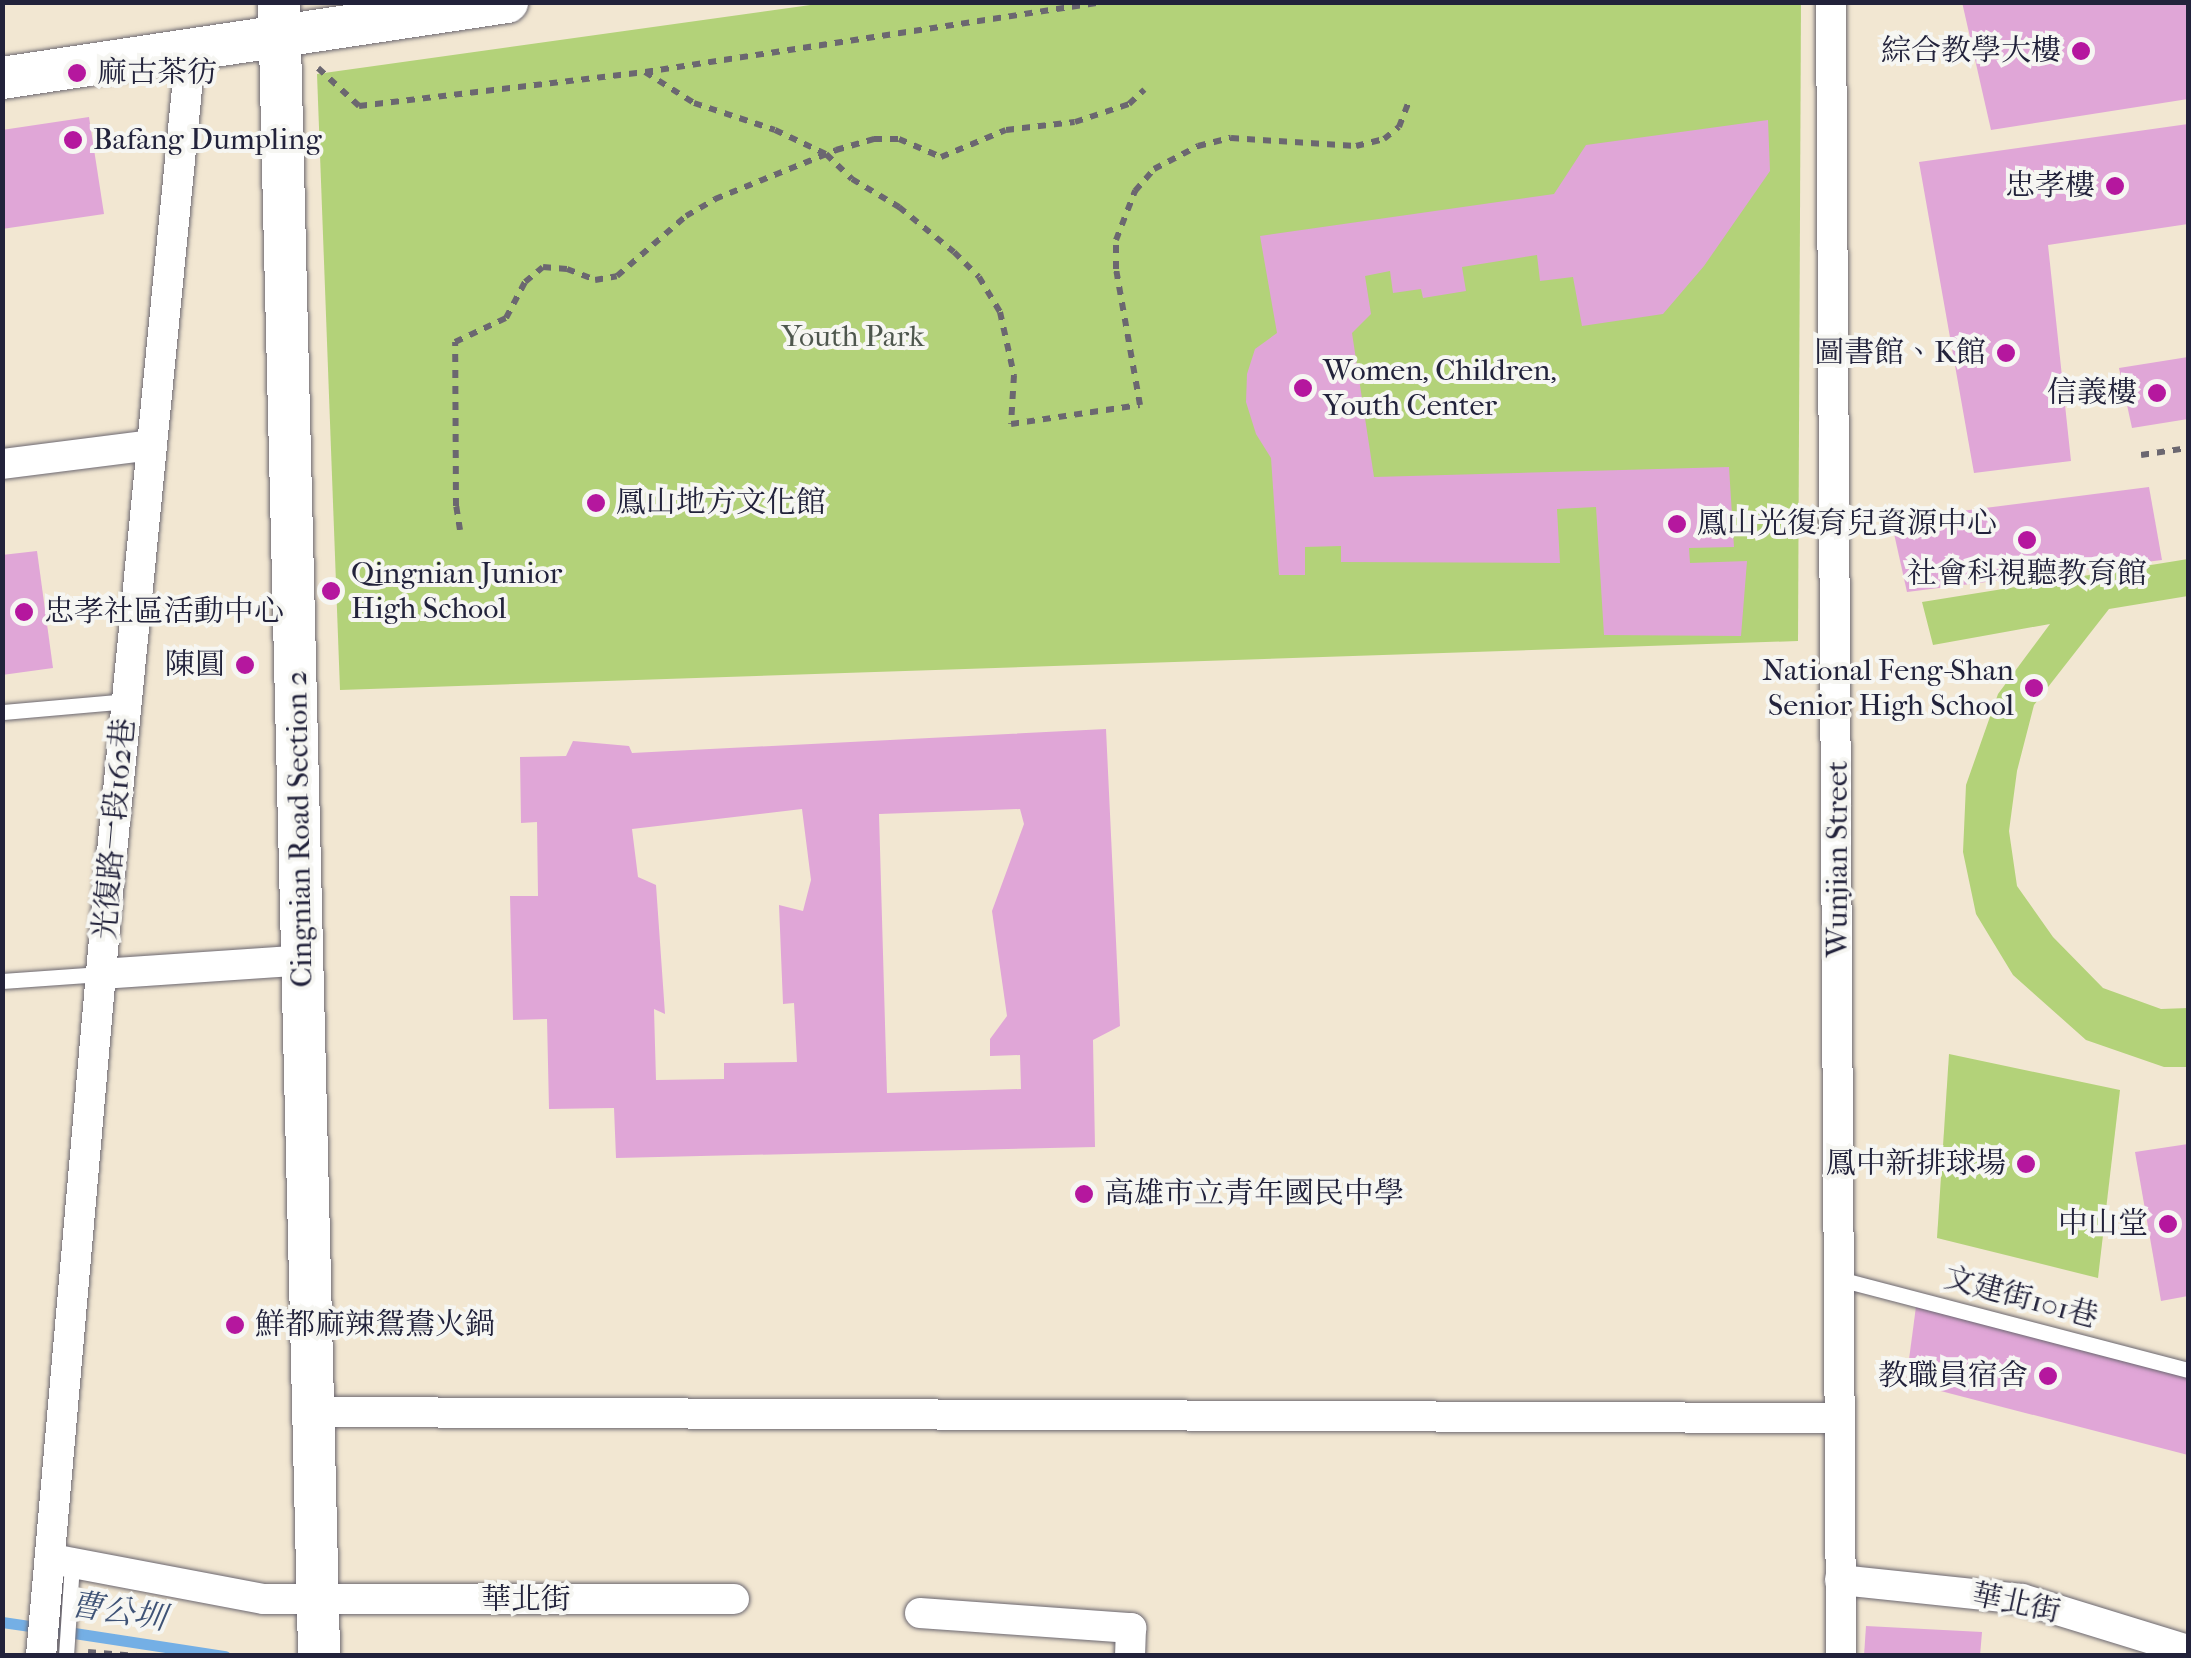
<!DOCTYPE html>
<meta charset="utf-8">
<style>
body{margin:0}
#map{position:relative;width:2191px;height:1658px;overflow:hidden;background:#f2e7d2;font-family:"IM FELL French Canon","Noto Serif TC",serif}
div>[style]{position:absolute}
.green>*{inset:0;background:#b3d279}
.stream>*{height:11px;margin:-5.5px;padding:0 5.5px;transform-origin:5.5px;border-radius:5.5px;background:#74afe5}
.building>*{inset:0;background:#e0a6d7}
.path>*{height:6px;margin-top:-3px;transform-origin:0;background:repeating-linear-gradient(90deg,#6b6770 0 8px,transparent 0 16px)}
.roads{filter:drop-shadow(0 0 2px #6b6770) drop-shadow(0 0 2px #6b6770)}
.lane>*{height:15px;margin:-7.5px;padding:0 7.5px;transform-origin:7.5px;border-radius:7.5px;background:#fff}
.street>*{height:30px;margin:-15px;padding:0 15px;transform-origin:15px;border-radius:15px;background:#fff}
.secondary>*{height:42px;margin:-21px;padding:0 21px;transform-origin:21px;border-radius:21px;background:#fff}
.dots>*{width:28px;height:28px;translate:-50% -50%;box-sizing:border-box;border:5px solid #f6f6f2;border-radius:50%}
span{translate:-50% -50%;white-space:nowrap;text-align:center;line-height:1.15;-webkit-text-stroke:8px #f6f6f2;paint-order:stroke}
.poi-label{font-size:30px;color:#22223b}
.right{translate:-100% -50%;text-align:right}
.left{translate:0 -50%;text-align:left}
.park-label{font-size:30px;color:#4e574e}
.street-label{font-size:30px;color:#22223b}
.water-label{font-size:32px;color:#3f5376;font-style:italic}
.frame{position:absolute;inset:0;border:5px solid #22223b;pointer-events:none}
</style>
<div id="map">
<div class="green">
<div style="clip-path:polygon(832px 2px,1801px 3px,1798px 641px,340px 690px,317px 74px)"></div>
<div style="clip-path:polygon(2188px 559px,2188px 596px,2109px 609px,2034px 705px,2017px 771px,2009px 831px,2017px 886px,2053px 937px,2103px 988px,2161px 1009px,2188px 1008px,2188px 1067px,2164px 1067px,2086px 1040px,2013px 975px,1976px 914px,1963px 852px,1966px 785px,1998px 694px,2050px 624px,1933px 645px,1922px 602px)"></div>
<div style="clip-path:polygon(1949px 1054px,2120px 1090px,2098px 1278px,1937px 1238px)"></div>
</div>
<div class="stream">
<div style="left:2px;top:1622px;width:41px;rotate:8.3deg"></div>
<div style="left:61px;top:1631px;width:166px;rotate:8.7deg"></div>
</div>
<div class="building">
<div style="clip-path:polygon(1962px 2px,2188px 2px,2188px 99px,1991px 130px)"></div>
<div style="clip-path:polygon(89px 117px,104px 214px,2px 229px,2px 130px)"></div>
<div style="clip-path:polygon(1768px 120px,1770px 171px,1704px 266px,1663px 314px,1582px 326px,1573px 277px,1540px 281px,1537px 255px,1462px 267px,1466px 291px,1423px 298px,1421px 289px,1393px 293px,1390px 271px,1365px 276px,1371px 314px,1352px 333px,1374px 477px,1729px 467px,1734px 547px,1689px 548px,1690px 563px,1747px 561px,1741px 636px,1604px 635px,1596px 507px,1557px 509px,1560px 563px,1341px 562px,1341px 546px,1305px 547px,1305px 575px,1279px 575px,1271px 458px,1256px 434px,1246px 402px,1247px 374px,1255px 349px,1277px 333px,1260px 236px,1554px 194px,1586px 145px)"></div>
<div style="clip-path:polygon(2188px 124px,2188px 224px,2048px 245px,2071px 461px,1974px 473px,1919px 162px)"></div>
<div style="clip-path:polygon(2188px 357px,2188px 419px,2132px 428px,2119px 368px)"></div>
<div style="clip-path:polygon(2149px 487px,2162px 560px,1907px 592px,1891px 520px)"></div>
<div style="clip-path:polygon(37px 551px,53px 668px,2px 675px,2px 555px)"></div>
<div style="clip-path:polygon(evenodd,1106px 729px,1120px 1026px,1093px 1040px,1095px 1147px,616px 1158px,614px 1108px,549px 1109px,547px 1019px,513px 1020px,510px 896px,538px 896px,537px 822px,521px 823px,520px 757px,566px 756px,573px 741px,629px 746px,632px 753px,1106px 729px,802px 809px,811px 880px,803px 911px,779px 905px,783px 1004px,794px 1003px,797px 1062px,724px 1063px,724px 1079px,656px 1080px,654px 1009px,665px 1014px,656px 885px,638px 877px,632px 829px,802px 809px,1106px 729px,1020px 809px,1024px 824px,992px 911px,1007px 1016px,990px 1039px,990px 1056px,1020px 1055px,1021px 1089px,887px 1093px,879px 814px,1020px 809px)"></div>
<div style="clip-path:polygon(2188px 1144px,2188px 1296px,2161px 1301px,2135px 1152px)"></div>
<div style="clip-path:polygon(1917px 1299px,2188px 1370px,2188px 1455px,1906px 1382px)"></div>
<div style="clip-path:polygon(1866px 1626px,1982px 1632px,1980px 1656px,1864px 1656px)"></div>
</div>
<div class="path">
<div style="left:318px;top:68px;width:56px;rotate:42.8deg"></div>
<div style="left:359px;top:106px;width:288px;rotate:-6.8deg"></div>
<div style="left:645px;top:72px;width:460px;rotate:-8.7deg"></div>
<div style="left:645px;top:72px;width:58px;rotate:32.3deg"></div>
<div style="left:694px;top:103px;width:85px;rotate:18.4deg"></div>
<div style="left:775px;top:130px;width:56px;rotate:25.2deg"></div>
<div style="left:826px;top:154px;width:36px;rotate:44deg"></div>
<div style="left:852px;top:179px;width:55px;rotate:30.8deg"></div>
<div style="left:899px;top:207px;width:71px;rotate:39.3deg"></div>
<div style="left:954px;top:252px;width:35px;rotate:45deg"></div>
<div style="left:979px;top:277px;width:41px;rotate:59deg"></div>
<div style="left:1000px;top:312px;width:65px;rotate:77.5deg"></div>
<div style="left:1014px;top:375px;width:49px;rotate:93.5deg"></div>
<div style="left:1011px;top:424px;width:130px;rotate:-8.4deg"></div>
<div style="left:1140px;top:405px;width:138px;rotate:-100deg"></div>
<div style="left:1116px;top:269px;width:29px;rotate:-90deg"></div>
<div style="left:1116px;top:240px;width:53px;rotate:-68.8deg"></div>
<div style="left:1135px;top:191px;width:29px;rotate:-49deg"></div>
<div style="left:1154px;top:169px;width:50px;rotate:-27.6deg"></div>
<div style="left:1198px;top:146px;width:34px;rotate:-14deg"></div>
<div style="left:1231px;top:138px;width:125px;rotate:3.7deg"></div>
<div style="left:1356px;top:146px;width:29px;rotate:-14deg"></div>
<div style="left:1384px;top:139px;width:19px;rotate:-39deg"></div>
<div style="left:1399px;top:127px;width:26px;rotate:-69deg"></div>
<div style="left:2141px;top:455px;width:48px;rotate:-8.5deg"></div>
<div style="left:460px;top:530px;width:24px;rotate:-99deg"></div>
<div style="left:456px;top:506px;width:164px;rotate:-90.3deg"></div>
<div style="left:455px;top:342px;width:56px;rotate:-25.2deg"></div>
<div style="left:506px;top:318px;width:41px;rotate:-62.2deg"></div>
<div style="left:525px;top:282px;width:23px;rotate:-40deg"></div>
<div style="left:543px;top:267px;width:24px;rotate:5deg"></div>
<div style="left:567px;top:269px;width:30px;rotate:21deg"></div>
<div style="left:595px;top:280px;width:22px;rotate:-10deg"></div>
<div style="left:617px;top:276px;width:91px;rotate:-41deg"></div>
<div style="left:686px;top:216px;width:34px;rotate:-30deg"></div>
<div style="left:715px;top:199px;width:131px;rotate:-22deg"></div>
<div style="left:836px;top:150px;width:40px;rotate:-16deg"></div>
<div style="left:874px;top:139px;width:25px"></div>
<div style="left:899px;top:139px;width:46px;rotate:23.2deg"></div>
<div style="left:941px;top:157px;width:70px;rotate:-22.6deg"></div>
<div style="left:1006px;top:130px;width:69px;rotate:-6.6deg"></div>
<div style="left:1075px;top:122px;width:57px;rotate:-18.4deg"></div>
<div style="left:1129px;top:104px;width:21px;rotate:-43deg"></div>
<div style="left:88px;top:1652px;width:49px;rotate:4.7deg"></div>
</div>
<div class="roads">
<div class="lane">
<div style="left:2px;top:712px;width:125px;rotate:-5deg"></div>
<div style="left:2px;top:981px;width:99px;rotate:-4deg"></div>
<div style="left:1839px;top:1279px;width:361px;rotate:14.6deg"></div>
<div style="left:66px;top:1656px;width:94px;rotate:-86.3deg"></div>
</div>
<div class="street">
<div style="left:1831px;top:2px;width:1654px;rotate:89.65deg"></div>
<div style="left:2px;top:464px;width:151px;rotate:-7.2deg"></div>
<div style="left:101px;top:974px;width:203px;rotate:-3.9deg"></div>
<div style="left:313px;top:1412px;width:1527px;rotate:0.23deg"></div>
<div style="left:52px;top:1559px;width:215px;rotate:10.7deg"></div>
<div style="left:263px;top:1599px;width:471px"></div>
<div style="left:1840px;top:1580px;width:183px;rotate:6deg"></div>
<div style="left:2022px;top:1599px;width:174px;rotate:17.1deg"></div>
<div style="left:920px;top:1613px;width:212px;rotate:4.1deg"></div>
<div style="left:1131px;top:1628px;width:28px;rotate:92deg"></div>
<div style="left:41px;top:1656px;width:766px;rotate:-84.98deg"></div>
<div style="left:108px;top:893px;width:849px;rotate:-84.39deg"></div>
</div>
<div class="secondary">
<div style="left:279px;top:2px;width:1654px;rotate:88.61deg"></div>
<div style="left:2px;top:78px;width:511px;rotate:-8.56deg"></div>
</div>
</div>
<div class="dots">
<div style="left:2081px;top:51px;background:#b5179e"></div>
<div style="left:77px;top:73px;background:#b5179e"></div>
<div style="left:73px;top:140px;background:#b5179e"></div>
<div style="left:2115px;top:186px;background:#b5179e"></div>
<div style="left:2006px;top:353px;background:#b5179e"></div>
<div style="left:1303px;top:388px;background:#b5179e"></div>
<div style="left:2157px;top:393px;background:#b5179e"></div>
<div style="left:596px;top:503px;background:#b5179e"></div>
<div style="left:1677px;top:524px;background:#b5179e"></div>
<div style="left:2027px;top:540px;background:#b5179e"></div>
<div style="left:331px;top:591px;background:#b5179e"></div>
<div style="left:24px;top:612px;background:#b5179e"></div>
<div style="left:245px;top:665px;background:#b5179e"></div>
<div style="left:2034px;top:688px;background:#b5179e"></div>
<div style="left:2026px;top:1164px;background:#b5179e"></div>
<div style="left:1084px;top:1194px;background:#b5179e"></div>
<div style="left:2168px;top:1224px;background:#b5179e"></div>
<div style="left:235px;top:1325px;background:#b5179e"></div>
<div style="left:2048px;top:1376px;background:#b5179e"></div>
</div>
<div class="poi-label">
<span class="right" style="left:2061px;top:51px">綜合教學大樓</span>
<span class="left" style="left:97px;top:73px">麻古茶彷</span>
<span class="left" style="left:93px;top:140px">Bafang Dumpling</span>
<span class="right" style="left:2095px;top:186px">忠孝樓</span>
<span class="right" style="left:1986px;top:353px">圖書館、K館</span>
<span class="left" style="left:1323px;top:388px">Women, Children,<br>Youth Center</span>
<span class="right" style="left:2137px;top:393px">信義樓</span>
<span class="left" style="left:616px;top:503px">鳳山地方文化館</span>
<span class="left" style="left:1697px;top:524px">鳳山光復育兒資源中心</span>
<span class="left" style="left:351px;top:591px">Qingnian Junior<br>High School</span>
<span style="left:2027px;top:574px">社會科視聽教育館</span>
<span class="left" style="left:44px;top:612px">忠孝社區活動中心</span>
<span class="right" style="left:225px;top:665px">陳圓</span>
<span class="right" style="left:2014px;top:688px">National Feng-Shan<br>Senior High School</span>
<span class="right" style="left:2006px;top:1164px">鳳中新排球場</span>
<span class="left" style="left:1104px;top:1194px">高雄市立青年國民中學</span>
<span class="right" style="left:2148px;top:1224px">中山堂</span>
<span class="left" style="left:255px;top:1325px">鮮都麻辣鴛鴦火鍋</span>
<span class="right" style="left:2028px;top:1376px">教職員宿舍</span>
</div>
<div class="park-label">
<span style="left:853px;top:337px">Youth Park</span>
</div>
<div class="street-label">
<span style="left:115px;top:829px;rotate:-85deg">光復路一段162巷</span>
<span style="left:300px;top:829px;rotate:-91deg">Cingnian Road Section 2</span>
<span style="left:1838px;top:859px;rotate:-90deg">Wunjian Street</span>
<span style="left:2021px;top:1298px;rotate:15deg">文建街101巷</span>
<span style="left:526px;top:1600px">華北街</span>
<span style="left:2016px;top:1604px;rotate:12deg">華北街</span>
</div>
<div class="water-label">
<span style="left:118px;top:1612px;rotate:9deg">曹公圳</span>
</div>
<div class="frame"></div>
</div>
